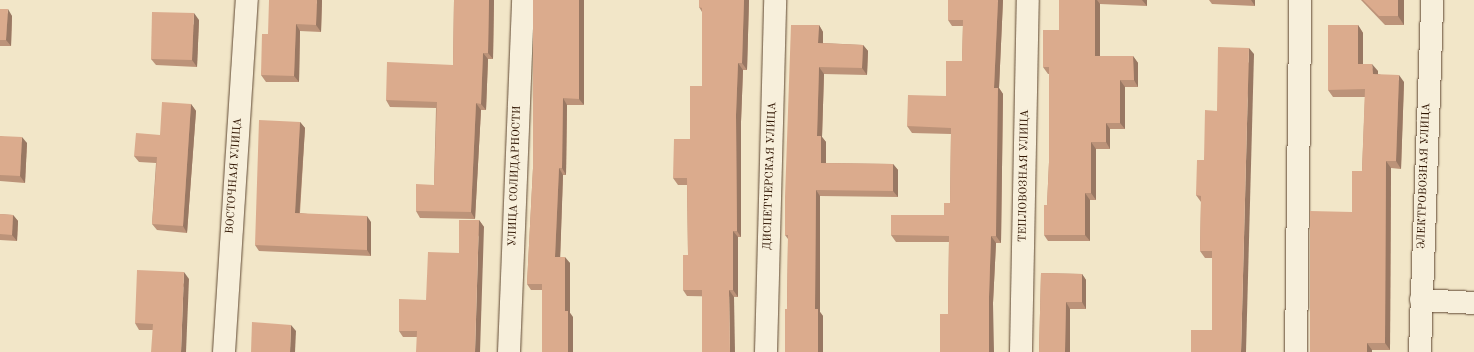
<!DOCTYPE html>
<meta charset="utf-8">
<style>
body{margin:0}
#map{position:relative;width:1474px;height:352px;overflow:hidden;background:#f2e6c8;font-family:"Old Standard TT",serif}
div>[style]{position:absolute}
.roads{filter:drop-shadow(0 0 1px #604832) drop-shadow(0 0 1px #604832)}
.minor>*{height:22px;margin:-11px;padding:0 11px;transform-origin:11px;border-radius:11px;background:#f7efdb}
.wall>*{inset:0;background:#bc9379}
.shaded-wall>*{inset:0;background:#997863}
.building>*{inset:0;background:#dbab8d}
span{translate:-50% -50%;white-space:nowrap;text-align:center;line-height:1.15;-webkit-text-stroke:3.5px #f7efdb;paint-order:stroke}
.street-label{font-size:11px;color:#2f1400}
</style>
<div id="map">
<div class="roads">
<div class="minor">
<div style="left:1421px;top:300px;width:53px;rotate:3.2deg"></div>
<div style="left:224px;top:352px;width:353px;rotate:-86.3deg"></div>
<div style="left:509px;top:352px;width:352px;rotate:-87.7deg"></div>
<div style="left:766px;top:352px;width:352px;rotate:-88.5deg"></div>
<div style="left:1021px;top:352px;width:352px;rotate:-88.9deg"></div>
<div style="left:1296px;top:352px;width:352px;rotate:-89.3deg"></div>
<div style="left:1420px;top:352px;width:352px;rotate:-88deg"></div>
</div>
</div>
<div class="wall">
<div style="clip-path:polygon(322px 0,321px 32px,300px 31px,299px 82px,266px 82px,261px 75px,268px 34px)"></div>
<div style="clip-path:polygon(454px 0,494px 0,493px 59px,488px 59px,486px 110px,481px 110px,475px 219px,420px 218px,416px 211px,434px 185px,436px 108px,390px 107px,386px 100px,453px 65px)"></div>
<div style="clip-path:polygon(533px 0,584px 105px,567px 105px,566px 175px,563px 175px,560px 257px,570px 263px,570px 313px,573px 317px,542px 290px,531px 290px,527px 284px,533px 168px)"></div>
<div style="clip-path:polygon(699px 0,749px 0,747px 70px,743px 70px,741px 122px,741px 237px,738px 237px,738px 297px,687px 296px,683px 290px,688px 255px,687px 185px,678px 185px,673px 178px,690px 139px,702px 86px,702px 12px,699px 7px)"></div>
<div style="clip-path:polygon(1003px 0,999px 88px,1003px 94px,1001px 243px,996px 243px,993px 303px,948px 314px,949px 242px,896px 242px,891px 235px,944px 215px,950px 203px,951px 134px,912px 133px,907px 126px,946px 96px,962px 61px,963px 26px,952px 26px,948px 20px)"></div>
<div style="clip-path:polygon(1059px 0,1147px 0,1147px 6px,1100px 4px,1100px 56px,1133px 56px,1138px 63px,1138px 87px,1125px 87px,1125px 129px,1110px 129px,1110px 149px,1096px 149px,1096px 200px,1090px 200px,1090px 241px,1048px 241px,1044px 235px,1047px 205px,1049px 162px,1049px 74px,1048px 74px,1043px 67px,1059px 30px)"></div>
<div style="clip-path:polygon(1209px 0,1255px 0,1255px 6px,1212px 4px)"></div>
<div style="clip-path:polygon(1361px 0,1404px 0,1404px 25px,1385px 25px)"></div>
<div style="clip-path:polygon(0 9px,12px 16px,11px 46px,0 46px)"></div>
<div style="clip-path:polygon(199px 20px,197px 67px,156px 65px,151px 59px)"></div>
<div style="clip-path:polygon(819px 25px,823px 32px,823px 43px,863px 45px,868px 51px,867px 75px,824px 74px,822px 137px,826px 142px,826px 163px,893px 164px,898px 170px,898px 197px,820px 196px,820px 312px,823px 316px,787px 309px,788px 239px,785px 235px)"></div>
<div style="clip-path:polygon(1358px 25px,1363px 33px,1363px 64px,1378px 71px,1378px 74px,1404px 82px,1401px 169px,1391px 168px,1390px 350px,1372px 350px,1372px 352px,1310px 352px,1352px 212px,1362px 171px,1365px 97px,1333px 97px,1328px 90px)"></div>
<div style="clip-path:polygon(1254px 54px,1212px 330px,1212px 258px,1205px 258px,1200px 251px,1201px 202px,1196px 195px,1204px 160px,1217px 111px)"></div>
<div style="clip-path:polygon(191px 104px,196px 111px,187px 233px,157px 230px,152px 224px,156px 163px,139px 162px,134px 156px,160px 135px)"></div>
<div style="clip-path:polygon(300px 122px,305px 128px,300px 213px,371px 222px,371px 256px,259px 251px,255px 245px)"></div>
<div style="clip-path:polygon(0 136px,27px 143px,25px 183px,0 181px)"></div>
<div style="clip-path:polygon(0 214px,13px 215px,18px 221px,17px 241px,0 240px)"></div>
<div style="clip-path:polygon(479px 220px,484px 227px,417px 337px,403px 337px,399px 331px,426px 300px,459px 253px)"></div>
<div style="clip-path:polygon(1041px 273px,1082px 274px,1086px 280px,1086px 309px,1070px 309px,1070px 352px,1039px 352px)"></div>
<div style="clip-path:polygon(189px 279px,153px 330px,139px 330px,135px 323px)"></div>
</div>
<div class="shaded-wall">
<div style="clip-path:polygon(317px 0,322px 0,321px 32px,316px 25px)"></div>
<div style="clip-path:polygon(489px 0,494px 0,493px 59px,488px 53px)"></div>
<div style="clip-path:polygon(579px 0,584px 0,584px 105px,579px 99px)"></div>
<div style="clip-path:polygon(744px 0,749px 0,747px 70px,742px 63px)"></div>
<div style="clip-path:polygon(998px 0,1003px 0,999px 88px,1003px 94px,1001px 243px,996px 236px,994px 88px)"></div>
<div style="clip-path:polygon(1095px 0,1097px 0,1100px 4px,1100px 63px,1095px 56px)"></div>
<div style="clip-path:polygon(1142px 0,1147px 0,1147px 6px)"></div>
<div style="clip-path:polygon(1251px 0,1255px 0,1255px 6px)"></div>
<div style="clip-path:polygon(1398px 0,1404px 0,1404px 25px,1398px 16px)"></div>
<div style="clip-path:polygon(8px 9px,12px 16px,11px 46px,6px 40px)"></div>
<div style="clip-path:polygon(194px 13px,199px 20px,197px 67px,192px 60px)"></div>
<div style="clip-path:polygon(296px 24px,300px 31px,299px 82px,294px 76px)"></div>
<div style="clip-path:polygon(819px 25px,823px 32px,823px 50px,818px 43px)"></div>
<div style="clip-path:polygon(1358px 25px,1363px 33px,1363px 71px,1358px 64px)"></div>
<div style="clip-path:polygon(863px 45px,868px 51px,867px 75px,862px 68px)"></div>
<div style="clip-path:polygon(1249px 48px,1254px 54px,1246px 352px,1241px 352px)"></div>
<div style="clip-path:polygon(483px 53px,488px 59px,486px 110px,481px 104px)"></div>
<div style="clip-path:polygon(1133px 56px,1138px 63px,1138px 87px,1134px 80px)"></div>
<div style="clip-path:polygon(738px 63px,743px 70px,741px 122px,741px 237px,737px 231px,736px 115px)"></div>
<div style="clip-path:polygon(1372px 64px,1378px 71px,1378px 81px,1373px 74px)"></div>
<div style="clip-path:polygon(819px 67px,824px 74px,822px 137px,826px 142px,826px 169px,821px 163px,817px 136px)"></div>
<div style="clip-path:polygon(1399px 75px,1404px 82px,1401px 169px,1396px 161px)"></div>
<div style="clip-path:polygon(1120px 80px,1125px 87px,1125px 129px,1120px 123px)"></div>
<div style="clip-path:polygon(563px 98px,567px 105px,566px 175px,562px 168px)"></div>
<div style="clip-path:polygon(476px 103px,481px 110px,475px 219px,471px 212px)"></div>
<div style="clip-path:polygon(191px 104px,196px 111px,187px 233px,183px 226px)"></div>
<div style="clip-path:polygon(300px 122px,305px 128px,299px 219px,295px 213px)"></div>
<div style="clip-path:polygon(1106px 123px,1110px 129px,1110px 149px,1106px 142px)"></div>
<div style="clip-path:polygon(22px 137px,27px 143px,25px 183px,20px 176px)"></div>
<div style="clip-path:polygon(1091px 142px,1096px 149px,1096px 200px,1091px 193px)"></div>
<div style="clip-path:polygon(1386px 161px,1391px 168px,1390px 350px,1385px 343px)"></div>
<div style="clip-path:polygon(893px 164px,898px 170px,898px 197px,893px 191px)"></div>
<div style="clip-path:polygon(559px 168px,563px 175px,560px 263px,555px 257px)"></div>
<div style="clip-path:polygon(816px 190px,820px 196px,820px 312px,823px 316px,823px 352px,818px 352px,815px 309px)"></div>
<div style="clip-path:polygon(1085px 193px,1090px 200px,1090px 241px,1085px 235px)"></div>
<div style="clip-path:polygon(13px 215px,18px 221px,17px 241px,12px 235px)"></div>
<div style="clip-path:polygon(367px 216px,371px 222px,371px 256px,367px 250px)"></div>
<div style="clip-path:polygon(479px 220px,484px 227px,480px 352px,475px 352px)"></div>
<div style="clip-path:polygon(733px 231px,738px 237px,738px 297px,733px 290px)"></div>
<div style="clip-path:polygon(991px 236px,996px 243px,993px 303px,994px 352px,989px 352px,989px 297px)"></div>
<div style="clip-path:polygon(565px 257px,570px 263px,570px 313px,573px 317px,573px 352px,568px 352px,565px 311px)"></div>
<div style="clip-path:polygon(184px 272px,189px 279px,186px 352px,181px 352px)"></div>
<div style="clip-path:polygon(1082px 274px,1086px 280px,1086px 309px,1082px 302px)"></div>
<div style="clip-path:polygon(729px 290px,734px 297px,735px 352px,730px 352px)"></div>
<div style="clip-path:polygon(1066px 302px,1070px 309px,1070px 352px,1065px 352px)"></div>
<div style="clip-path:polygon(291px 325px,296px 331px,295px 352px,290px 352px)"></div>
<div style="clip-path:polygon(1367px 343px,1372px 350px,1372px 352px,1367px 352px)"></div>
</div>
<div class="building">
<div style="clip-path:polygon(269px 0,317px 0,316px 25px,296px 24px,294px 76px,261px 75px,262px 34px,268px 34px)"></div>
<div style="clip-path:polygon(454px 0,489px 0,488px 53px,483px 53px,481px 104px,476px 103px,471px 212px,416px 211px,416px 184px,434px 185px,437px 102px,386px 100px,387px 62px,453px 65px)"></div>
<div style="clip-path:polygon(533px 0,579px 0,579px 99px,563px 98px,562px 168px,559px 168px,555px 257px,565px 257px,565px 311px,568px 311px,568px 352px,542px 352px,542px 284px,527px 284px,533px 168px)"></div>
<div style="clip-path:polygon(699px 0,744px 0,742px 63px,738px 63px,736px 115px,737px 231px,733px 231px,733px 290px,729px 290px,730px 352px,702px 352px,702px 290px,683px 290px,683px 255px,688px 255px,687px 178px,673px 178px,674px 139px,690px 139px,690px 86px,702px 86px,702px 8px,699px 7px)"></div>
<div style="clip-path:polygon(948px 0,998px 0,994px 88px,998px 88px,996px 236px,991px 236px,989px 297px,989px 352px,940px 352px,940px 314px,948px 314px,949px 236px,891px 235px,891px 215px,944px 215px,944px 203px,950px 203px,951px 128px,907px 126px,908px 95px,946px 96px,946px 61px,962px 61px,963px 20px,948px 20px)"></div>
<div style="clip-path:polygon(1059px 0,1095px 0,1095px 56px,1133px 56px,1134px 80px,1120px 80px,1120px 123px,1106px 123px,1106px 142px,1091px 142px,1091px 193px,1085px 193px,1085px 235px,1044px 235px,1044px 205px,1047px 205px,1049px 162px,1049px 67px,1043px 67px,1043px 30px,1059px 30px)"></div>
<div style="clip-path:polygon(1363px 0,1398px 0,1398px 16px,1379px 16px)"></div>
<div style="clip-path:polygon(0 9px,8px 9px,6px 40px,0 40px)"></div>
<div style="clip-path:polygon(152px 12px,194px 13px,192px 60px,151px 59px)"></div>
<div style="clip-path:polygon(791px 25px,819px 25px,818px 43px,863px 45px,862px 68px,819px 67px,817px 136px,821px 136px,821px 163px,893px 164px,893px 191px,816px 190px,815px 309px,818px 309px,818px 352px,785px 352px,785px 309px,787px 309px,788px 235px,785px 235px,785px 197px)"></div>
<div style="clip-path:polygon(1328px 25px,1358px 25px,1358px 64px,1372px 64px,1373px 74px,1399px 75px,1396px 161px,1386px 161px,1385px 343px,1367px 343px,1367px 352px,1310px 352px,1310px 211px,1352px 212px,1352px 171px,1362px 171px,1365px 89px,1328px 90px)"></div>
<div style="clip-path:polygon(1218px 47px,1249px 48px,1241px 352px,1191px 352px,1191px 330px,1212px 330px,1212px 251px,1200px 251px,1201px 196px,1196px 195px,1197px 160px,1204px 160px,1205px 110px,1217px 111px)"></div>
<div style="clip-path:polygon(162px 102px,191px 104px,183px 226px,152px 224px,157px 157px,134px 156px,136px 133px,160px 135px)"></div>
<div style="clip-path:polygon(259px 120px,300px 122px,295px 213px,367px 216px,367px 250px,255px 245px)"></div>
<div style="clip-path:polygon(0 136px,22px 137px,20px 176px,0 175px)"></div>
<div style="clip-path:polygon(0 214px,13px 215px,12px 235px,0 234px)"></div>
<div style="clip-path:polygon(459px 220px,479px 220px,475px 352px,416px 352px,417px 331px,399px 331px,399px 299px,426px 300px,428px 252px,459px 253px)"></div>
<div style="clip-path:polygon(137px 270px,184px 272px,181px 352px,151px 352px,153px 324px,135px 323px)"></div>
<div style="clip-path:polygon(1041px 273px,1082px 274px,1082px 302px,1066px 302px,1065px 352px,1039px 352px)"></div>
<div style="clip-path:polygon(252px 322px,291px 325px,290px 352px,251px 352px)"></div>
</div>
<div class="street-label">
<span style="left:235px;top:176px;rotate:-86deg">ВОСТОЧНАЯ УЛИЦА</span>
<span style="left:516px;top:176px;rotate:-88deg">УЛИЦА СОЛИДАРНОСТИ</span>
<span style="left:771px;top:176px;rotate:-88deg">ДИСПЕТЧЕРСКАЯ УЛИЦА</span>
<span style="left:1025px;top:176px;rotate:-89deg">ТЕПЛОВОЗНАЯ УЛИЦА</span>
<span style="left:1425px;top:176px;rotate:-88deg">ЭЛЕКТРОВОЗНАЯ УЛИЦА</span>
</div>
</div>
